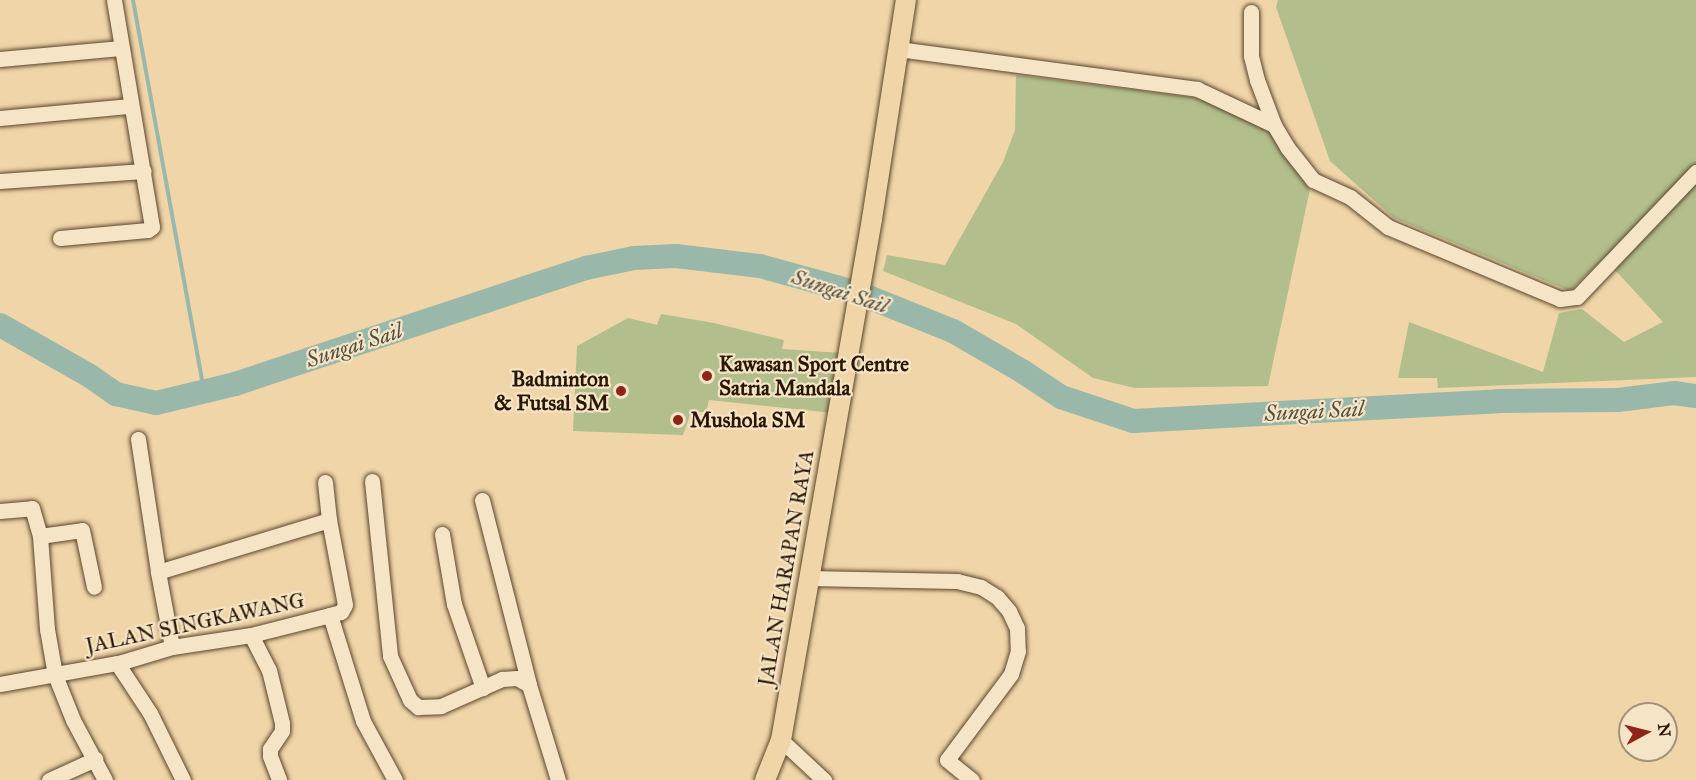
<!DOCTYPE html>
<style>
body{margin:0}
#map{position:relative;width:1696px;height:780px;overflow:hidden;background:#efd5a8;font-family:"IM FELL Great Primer",serif}
div>[style]{position:absolute}
.green>*{inset:0;background:#b2be8c}
.stream>*{height:4px;margin:-2px;padding:0 2px;transform-origin:2px;border-radius:2px;background:#9ab8aa}
.river>*{height:24px;margin:-12px;padding:0 12px;transform-origin:12px;border-radius:12px;background:#9ab8aa}
.roads{filter:drop-shadow(0 0 2px #5b462c) drop-shadow(0 0 2px #5b462c)}
.minor>*{height:15px;margin:-7.5px;padding:0 7.5px;transform-origin:7.5px;border-radius:7.5px;background:#f5e4c6}
.major>*{height:20px;margin:-10px;padding:0 10px;transform-origin:10px;border-radius:10px;background:#efd5a8}
.dots>*{width:16px;height:16px;translate:-50% -50%;box-sizing:border-box;border:3px solid #f5e4c6;border-radius:50%}
span{translate:-50% -50%;white-space:nowrap;text-align:center;line-height:1.15;-webkit-text-stroke:4.5px #f5e4c6;paint-order:stroke}
.poi-label{font-size:21px;color:#2a1703;font-weight:700}
.left{translate:0 -50%;text-align:left}
.right{translate:-100% -50%;text-align:right}
.street-label{font-size:21px;color:#2a1703}
.water-label{font-size:22px;color:#514f3d;font-style:italic}
.north{position:absolute;left:1618px;top:702px;width:60px;height:60px;box-sizing:border-box;background:#f5e4c6;border:2px solid #a49278;border-radius:50%;rotate:83deg;font-size:16px;font-weight:700;line-height:24px;text-align:center;color:#2a1703}
.north::after{content:'';display:block;margin:auto;width:21px;height:27px;background:#8f2418;clip-path:polygon(50% 0,100% 100%,50% 72%,0 100%)}
</style>
<div id="map">
<div class="green">
<div style="clip-path:polygon(1278px 0,1696px 0,1696px 377px,1438px 388px,1437px 378px,1398px 378px,1409px 322px,1543px 372px,1559px 313px,1582px 309px,1624px 342px,1663px 322px,1604px 258px,1570px 291px,1394px 218px,1330px 161px,1276px 7px)"></div>
<div style="clip-path:polygon(1016px 75px,1199px 98px,1269px 131px,1310px 189px,1268px 386px,1135px 388px,1093px 378px,1016px 324px,883px 271px,887px 255px,945px 265px,1003px 162px,1015px 130px)"></div>
<div style="clip-path:polygon(661px 314px,714px 323px,784px 340px,782px 349px,842px 353px,833px 413px,709px 400px,706px 412px,691px 412px,683px 435px,573px 431px,577px 346px,628px 318px,657px 325px)"></div>
</div>
<div class="stream">
<div style="left:133px;top:0;width:396px;rotate:79.7deg"></div>
</div>
<div class="river">
<div style="left:0;top:325px;width:103px;rotate:29.5deg"></div>
<div style="left:90px;top:376px;width:32px;rotate:35deg"></div>
<div style="left:116px;top:394px;width:41px;rotate:12.7deg"></div>
<div style="left:156px;top:403px;width:81px;rotate:-13.5deg"></div>
<div style="left:235px;top:384px;width:370px;rotate:-18.3deg"></div>
<div style="left:586px;top:268px;width:49px;rotate:-11.8deg"></div>
<div style="left:634px;top:258px;width:42px;rotate:-2.7deg"></div>
<div style="left:676px;top:256px;width:85px;rotate:6.8deg"></div>
<div style="left:760px;top:266px;width:102px;rotate:15.4deg"></div>
<div style="left:858px;top:293px;width:102px;rotate:21.8deg"></div>
<div style="left:953px;top:331px;width:80px;rotate:30.1deg"></div>
<div style="left:1022px;top:371px;width:47px;rotate:33.7deg"></div>
<div style="left:1061px;top:397px;width:76px;rotate:18.4deg"></div>
<div style="left:1133px;top:421px;width:366px;rotate:-3.1deg"></div>
<div style="left:1498px;top:401px;width:120px;rotate:-0.5deg"></div>
<div style="left:1618px;top:400px;width:56px;rotate:-7.1deg"></div>
<div style="left:1674px;top:393px;width:22px;rotate:8deg"></div>
</div>
<div class="roads">
<div class="minor">
<div style="left:1251px;top:12px;width:44px;rotate:90deg"></div>
<div style="left:1251px;top:56px;width:25px;rotate:76deg"></div>
<div style="left:1257px;top:80px;width:48px;rotate:69.3deg"></div>
<div style="left:1274px;top:125px;width:26px;rotate:59deg"></div>
<div style="left:1287px;top:147px;width:42px;rotate:51.8deg"></div>
<div style="left:1313px;top:180px;width:41px;rotate:24.7deg"></div>
<div style="left:1350px;top:197px;width:48px;rotate:38.3deg"></div>
<div style="left:1388px;top:227px;width:186px;rotate:22.7deg"></div>
<div style="left:1560px;top:299px;width:17px;rotate:-7deg"></div>
<div style="left:1577px;top:297px;width:173px;rotate:-46.4deg"></div>
<div style="left:898px;top:49px;width:302px;rotate:7.6deg"></div>
<div style="left:1197px;top:89px;width:85px;rotate:25.1deg"></div>
<div style="left:0;top:59px;width:121px;rotate:-5.2deg"></div>
<div style="left:0;top:118px;width:131px;rotate:-5.3deg"></div>
<div style="left:0;top:181px;width:144px;rotate:-4deg"></div>
<div style="left:60px;top:238px;width:88px;rotate:-5.2deg"></div>
<div style="left:148px;top:230px;width:5px;rotate:-37deg"></div>
<div style="left:152px;top:227px;width:230px;rotate:-99.5deg"></div>
<div style="left:138px;top:439px;width:134px;rotate:81.4deg"></div>
<div style="left:158px;top:572px;width:76px;rotate:79.4deg"></div>
<div style="left:372px;top:481px;width:176px;rotate:84.1deg"></div>
<div style="left:390px;top:656px;width:48px;rotate:65.6deg"></div>
<div style="left:410px;top:700px;width:11px;rotate:41deg"></div>
<div style="left:418px;top:707px;width:23px;rotate:-2deg"></div>
<div style="left:441px;top:706px;width:67px;rotate:-23.9deg"></div>
<div style="left:502px;top:679px;width:15px;rotate:-4deg"></div>
<div style="left:517px;top:678px;width:14px;rotate:30deg"></div>
<div style="left:529px;top:685px;width:99px;rotate:73deg"></div>
<div style="left:325px;top:482px;width:38px;rotate:84deg"></div>
<div style="left:329px;top:520px;width:86px;rotate:79.3deg"></div>
<div style="left:345px;top:605px;width:8px;rotate:120deg"></div>
<div style="left:341px;top:612px;width:11px;rotate:165deg"></div>
<div style="left:482px;top:500px;width:191px;rotate:75.7deg"></div>
<div style="left:0;top:511px;width:32px;rotate:-5deg"></div>
<div style="left:32px;top:508px;width:29px;rotate:74deg"></div>
<div style="left:40px;top:536px;width:93px;rotate:85.7deg"></div>
<div style="left:47px;top:629px;width:47px;rotate:80.1deg"></div>
<div style="left:55px;top:675px;width:48px;rotate:68.2deg"></div>
<div style="left:73px;top:720px;width:68px;rotate:61.9deg"></div>
<div style="left:442px;top:534px;width:71px;rotate:80.3deg"></div>
<div style="left:454px;top:604px;width:89px;rotate:71deg"></div>
<div style="left:40px;top:536px;width:42px;rotate:-8.1deg"></div>
<div style="left:82px;top:530px;width:58px;rotate:78.1deg"></div>
<div style="left:158px;top:572px;width:179px;rotate:-16.9deg"></div>
<div style="left:808px;top:578px;width:149px;rotate:1.2deg"></div>
<div style="left:957px;top:581px;width:25px;rotate:14deg"></div>
<div style="left:981px;top:587px;width:19px;rotate:32deg"></div>
<div style="left:997px;top:597px;width:18px;rotate:49deg"></div>
<div style="left:1009px;top:611px;width:19px;rotate:65deg"></div>
<div style="left:1017px;top:628px;width:23px;rotate:88deg"></div>
<div style="left:1018px;top:651px;width:24px;rotate:107deg"></div>
<div style="left:1011px;top:674px;width:107px;rotate:126.7deg"></div>
<div style="left:947px;top:760px;width:32px;rotate:39deg"></div>
<div style="left:251px;top:635px;width:39px;rotate:63deg"></div>
<div style="left:269px;top:670px;width:55px;rotate:76.2deg"></div>
<div style="left:282px;top:723px;width:8px;rotate:90deg"></div>
<div style="left:282px;top:731px;width:22px;rotate:124deg"></div>
<div style="left:270px;top:749px;width:7px;rotate:90deg"></div>
<div style="left:270px;top:756px;width:26px;rotate:69deg"></div>
<div style="left:117px;top:663px;width:60px;rotate:56.6deg"></div>
<div style="left:150px;top:713px;width:75px;rotate:63.8deg"></div>
<div style="left:0;top:684px;width:124px;rotate:-10.2deg"></div>
<div style="left:122px;top:662px;width:52px;rotate:-16.7deg"></div>
<div style="left:172px;top:647px;width:80px;rotate:-8.6deg"></div>
<div style="left:251px;top:635px;width:81px;rotate:-14.2deg"></div>
<div style="left:330px;top:615px;width:111px;rotate:72.7deg"></div>
<div style="left:363px;top:721px;width:67px;rotate:61.5deg"></div>
<div style="left:781px;top:740px;width:59px;rotate:42.9deg"></div>
<div style="left:49px;top:780px;width:51px;rotate:-24.5deg"></div>
</div>
<div class="major">
<div style="left:765px;top:780px;width:43px;rotate:-68.2deg"></div>
<div style="left:781px;top:740px;width:529px;rotate:-80.09deg"></div>
<div style="left:872px;top:219px;width:222px;rotate:-81.2deg"></div>
</div>
</div>
<div class="dots">
<div style="left:707px;top:376px;background:#8f2418"></div>
<div style="left:621px;top:391px;background:#8f2418"></div>
<div style="left:678px;top:420px;background:#8f2418"></div>
</div>
<div class="poi-label">
<span class="left" style="left:719px;top:376px">Kawasan Sport Centre<br>Satria Mandala</span>
<span class="right" style="left:609px;top:391px">Badminton<br>&amp; Futsal SM</span>
<span class="left" style="left:690px;top:420px">Mushola SM</span>
</div>
<div class="street-label">
<span style="left:786px;top:568px;rotate:-80deg">JALAN HARAPAN RAYA</span>
<span style="left:195px;top:623px;rotate:-12deg">JALAN SINGKAWANG</span>
</div>
<div class="water-label">
<span style="left:840px;top:291px;rotate:18deg">Sungai Sail</span>
<span style="left:354px;top:345px;rotate:-18deg">Sungai Sail</span>
<span style="left:1314px;top:411px;rotate:-3deg">Sungai Sail</span>
</div>
<div class="north">N</div>
</div>
